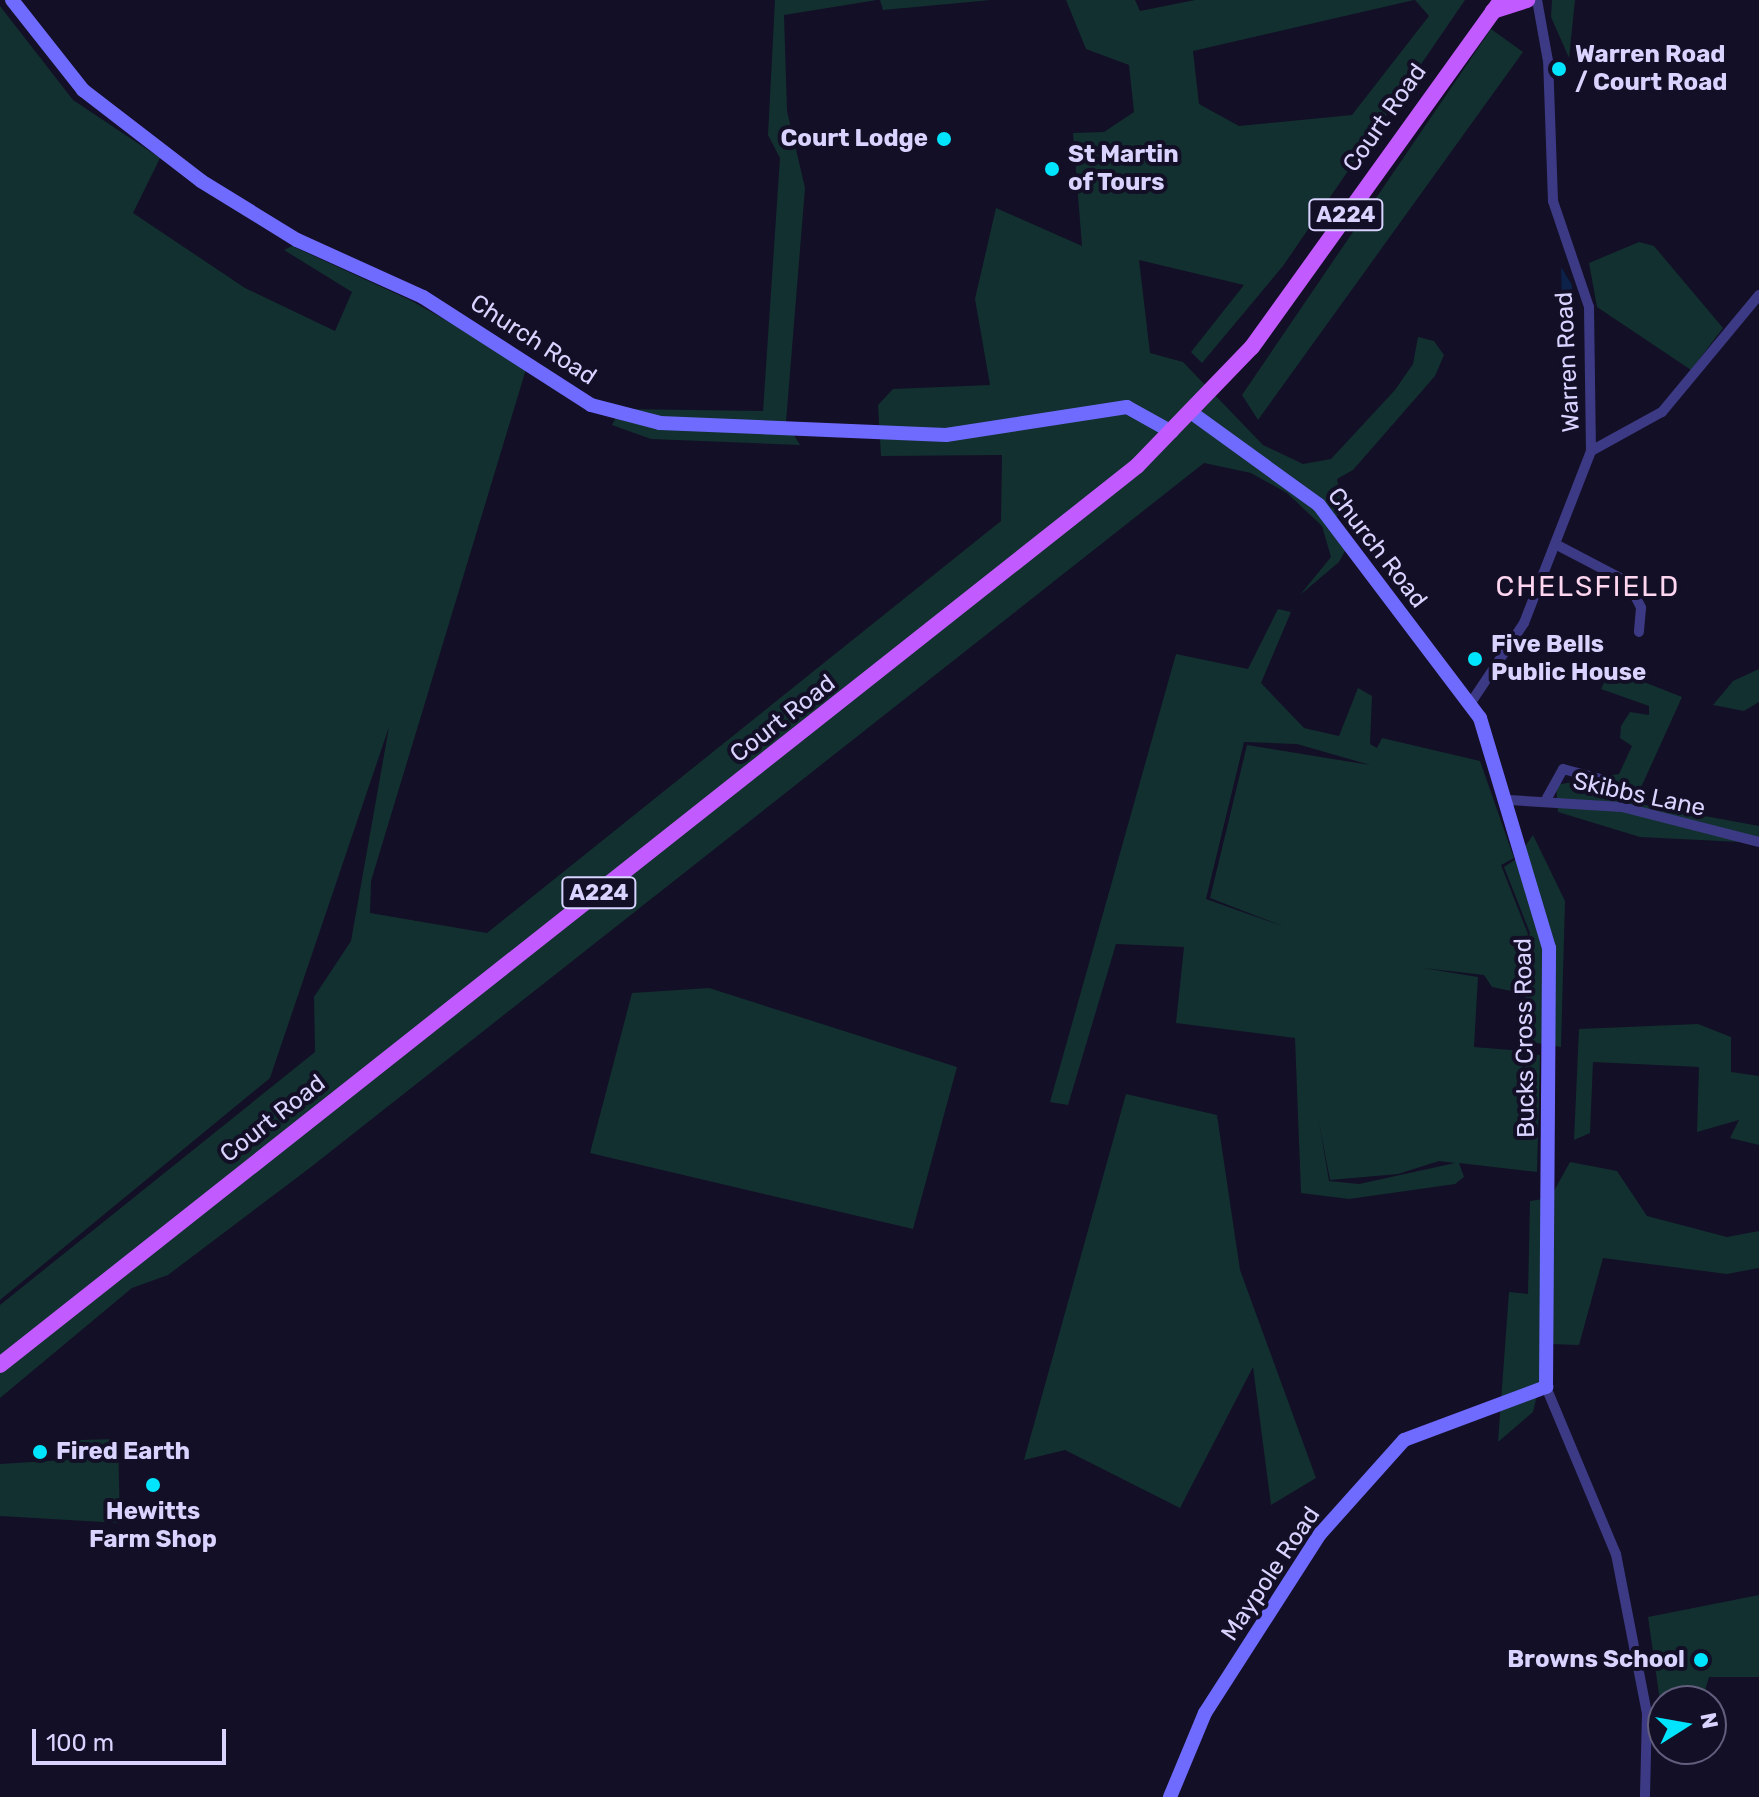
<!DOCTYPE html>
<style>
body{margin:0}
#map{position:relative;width:1759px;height:1797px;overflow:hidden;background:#130f26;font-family:Rubik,sans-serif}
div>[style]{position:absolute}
.green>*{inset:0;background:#12302f}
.water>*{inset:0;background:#0c2248}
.street>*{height:10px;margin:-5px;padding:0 5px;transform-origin:5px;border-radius:5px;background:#3d3a85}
.secondary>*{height:14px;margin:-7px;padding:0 7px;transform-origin:7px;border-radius:7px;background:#6f6bff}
.primary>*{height:16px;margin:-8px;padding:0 8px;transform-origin:8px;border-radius:8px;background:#c25bff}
.dots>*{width:22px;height:22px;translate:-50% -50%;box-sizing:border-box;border:4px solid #130f26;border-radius:50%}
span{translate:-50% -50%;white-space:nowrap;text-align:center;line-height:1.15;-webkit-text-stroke:8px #130f26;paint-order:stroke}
.shield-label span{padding:2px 6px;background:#130f26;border:2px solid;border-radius:6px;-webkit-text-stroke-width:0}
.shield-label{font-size:22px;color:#d9d4ff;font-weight:700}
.poi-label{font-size:24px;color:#d9d4ff;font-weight:700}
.left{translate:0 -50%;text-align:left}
.right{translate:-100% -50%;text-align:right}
.street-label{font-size:24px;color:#d9d4ff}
.quarter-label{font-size:28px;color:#ffd6f0;letter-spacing:2px}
.north{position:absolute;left:1647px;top:1685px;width:80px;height:80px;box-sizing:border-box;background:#130f26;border:2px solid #625e7d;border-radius:50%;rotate:79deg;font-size:22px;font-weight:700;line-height:32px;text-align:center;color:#d9d4ff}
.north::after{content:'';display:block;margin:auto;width:28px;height:36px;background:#00e5ff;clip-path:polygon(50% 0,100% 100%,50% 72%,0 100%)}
.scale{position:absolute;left:32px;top:1729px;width:194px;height:36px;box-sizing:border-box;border:4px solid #d9d4ff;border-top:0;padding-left:10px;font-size:24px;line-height:28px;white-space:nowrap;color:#d9d4ff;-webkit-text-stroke:6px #130f26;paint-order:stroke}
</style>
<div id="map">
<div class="green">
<div style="clip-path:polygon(775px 0,877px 0,784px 15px,787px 111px,805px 188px,786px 422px,800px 445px,651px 439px,612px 425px,620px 409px,763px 411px,780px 158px,768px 135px)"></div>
<div style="clip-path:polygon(880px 0,991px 0,883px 10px)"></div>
<div style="clip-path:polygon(1066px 0,1135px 0,1140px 11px,1195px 0,1414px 0,1193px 51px,1199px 104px,1239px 126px,1352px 115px,1429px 16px,1415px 0,1465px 0,1283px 266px,1202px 363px,1191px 352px,1244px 285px,1139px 260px,1150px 353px,1183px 362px,1263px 445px,1303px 464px,1331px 459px,1395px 390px,1413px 364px,1418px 337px,1434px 341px,1444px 355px,1435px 376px,1353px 470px,1337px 479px,1342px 505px,1335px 521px,1347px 547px,1339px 562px,1300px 595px,1331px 557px,1322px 526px,1287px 493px,1251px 473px,1204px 463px,311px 1167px,168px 1275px,132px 1288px,0 1398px,0 1305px,315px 1052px,314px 997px,351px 941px,389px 727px,270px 1078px,0 1300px,0 6px,73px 100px,160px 158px,133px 213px,245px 288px,335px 331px,352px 292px,284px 250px,292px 246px,410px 300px,527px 366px,371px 881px,370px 913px,487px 933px,1001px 521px,1002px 455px,881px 456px,878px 405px,893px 389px,990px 385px,975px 299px,996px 208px,1082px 246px,1073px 133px,1104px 132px,1134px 112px,1129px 65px,1086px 49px)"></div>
<div style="clip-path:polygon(1552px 0,1575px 0,1569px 58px,1551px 17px)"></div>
<div style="clip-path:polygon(1491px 29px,1523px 52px,1258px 420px,1242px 395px)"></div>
<div style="clip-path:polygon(1639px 242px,1654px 246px,1723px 328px,1691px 370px,1597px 307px,1589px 263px)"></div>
<div style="clip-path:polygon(evenodd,1278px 609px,1291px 612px,1261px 683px,1304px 728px,1339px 736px,1358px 688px,1372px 696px,1370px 744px,1377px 748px,1382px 738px,1480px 761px,1514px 858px,1501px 865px,1528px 934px,1521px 959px,1530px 933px,1504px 867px,1516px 859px,1533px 835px,1565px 901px,1561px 1047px,1531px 1042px,1525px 994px,1492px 987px,1484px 975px,1423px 968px,1478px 977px,1474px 1047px,1523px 1051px,1521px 1136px,1526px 1054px,1540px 1055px,1537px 1172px,1459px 1163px,1464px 1177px,1455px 1184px,1349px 1199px,1301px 1193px,1295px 1038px,1176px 1023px,1184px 947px,1116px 944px,1068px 1105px,1050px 1102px,1176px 654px,1248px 669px,1278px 609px,1244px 742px,1297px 744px,1370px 765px,1247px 745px,1210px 898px,1285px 927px,1206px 899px,1244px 742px,1278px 609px,1319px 1122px,1330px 1180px,1398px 1174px,1439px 1161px,1455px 1163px,1359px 1184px,1329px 1181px,1319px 1122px)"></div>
<div style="clip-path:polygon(1611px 669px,1682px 697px,1634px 803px,1759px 826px,1759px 843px,1640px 837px,1558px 812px,1556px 785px,1619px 774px,1632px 746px,1620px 738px,1621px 726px,1630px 712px,1649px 715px,1649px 706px,1601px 689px)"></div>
<div style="clip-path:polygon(1759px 669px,1759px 702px,1744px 711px,1713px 705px,1733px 681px)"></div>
<div style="clip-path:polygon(709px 988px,957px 1067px,913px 1229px,590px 1153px,632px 993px)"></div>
<div style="clip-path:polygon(1698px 1024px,1731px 1037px,1731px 1072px,1759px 1076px,1759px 1145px,1730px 1138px,1739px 1120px,1697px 1132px,1699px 1067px,1593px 1062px,1590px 1133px,1574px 1140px,1579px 1029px)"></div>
<div style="clip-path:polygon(1126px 1094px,1217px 1115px,1240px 1270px,1316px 1478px,1271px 1505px,1253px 1367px,1180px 1508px,1065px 1450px,1024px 1460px)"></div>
<div style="clip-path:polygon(1570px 1162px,1617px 1171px,1647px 1216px,1727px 1237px,1759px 1231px,1759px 1268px,1727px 1274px,1603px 1258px,1579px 1345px,1549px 1344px,1533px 1412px,1498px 1442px,1509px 1292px,1528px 1294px,1530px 1201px,1550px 1198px)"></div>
<div style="clip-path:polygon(118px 1439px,120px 1523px,0 1516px,0 1464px,80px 1459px,79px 1440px)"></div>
<div style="clip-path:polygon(1759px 1595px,1759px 1677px,1709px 1677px,1702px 1701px,1663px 1701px,1663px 1722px,1648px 1617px)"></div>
</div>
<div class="water">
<div style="clip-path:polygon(1561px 267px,1572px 285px,1573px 316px,1562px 307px)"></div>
</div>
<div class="street">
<div style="left:1591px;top:451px;width:81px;rotate:-28.8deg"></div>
<div style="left:1662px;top:412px;width:152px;rotate:-50.3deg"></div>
<div style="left:1559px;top:546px;width:78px;rotate:27.6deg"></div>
<div style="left:1628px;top:582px;width:29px;rotate:63deg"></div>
<div style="left:1641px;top:608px;width:24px;rotate:95deg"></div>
<div style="left:1472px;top:701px;width:94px;rotate:-56.3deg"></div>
<div style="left:1524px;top:623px;width:185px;rotate:-68.7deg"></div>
<div style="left:1591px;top:451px;width:144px;rotate:-90.8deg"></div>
<div style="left:1589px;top:307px;width:112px;rotate:-108.8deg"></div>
<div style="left:1553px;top:201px;width:140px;rotate:-92deg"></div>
<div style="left:1548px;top:61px;width:62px;rotate:-100.2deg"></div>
<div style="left:1547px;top:798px;width:33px;rotate:-61deg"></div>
<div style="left:1563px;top:769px;width:38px;rotate:15deg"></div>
<div style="left:1509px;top:800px;width:113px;rotate:3.5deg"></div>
<div style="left:1622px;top:807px;width:141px;rotate:14.3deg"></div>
<div style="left:1546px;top:1387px;width:181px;rotate:67.3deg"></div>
<div style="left:1616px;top:1554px;width:162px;rotate:79deg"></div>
<div style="left:1647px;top:1713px;width:84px;rotate:91.4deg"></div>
</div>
<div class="secondary">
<div style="left:12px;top:0;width:115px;rotate:51.7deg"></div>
<div style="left:83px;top:90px;width:149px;rotate:37.6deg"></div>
<div style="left:201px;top:181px;width:113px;rotate:31.6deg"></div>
<div style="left:297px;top:240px;width:138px;rotate:24.3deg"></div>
<div style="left:423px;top:297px;width:200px;rotate:32.7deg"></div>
<div style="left:591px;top:405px;width:71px;rotate:14.6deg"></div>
<div style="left:660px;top:423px;width:286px;rotate:2.4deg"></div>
<div style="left:946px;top:435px;width:183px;rotate:-8.8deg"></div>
<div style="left:1127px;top:407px;width:51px;rotate:29.1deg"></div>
<div style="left:1170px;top:1797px;width:91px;rotate:-67.4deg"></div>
<div style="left:1205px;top:1713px;width:213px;rotate:-57.3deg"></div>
<div style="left:1320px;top:1534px;width:126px;rotate:-48.2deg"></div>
<div style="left:1404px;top:1440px;width:152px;rotate:-20.5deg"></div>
<div style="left:1546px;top:1387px;width:439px;rotate:-89.6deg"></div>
<div style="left:1549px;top:948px;width:240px;rotate:-106.7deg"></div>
<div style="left:1480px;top:718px;width:267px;rotate:-127.1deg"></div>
<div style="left:1319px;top:505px;width:157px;rotate:-144.1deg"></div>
</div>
<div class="primary">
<div style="left:1493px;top:11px;width:36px;rotate:-18deg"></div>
<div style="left:0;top:1365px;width:1449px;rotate:-38.33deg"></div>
<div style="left:1137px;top:466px;width:165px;rotate:-46deg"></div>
<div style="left:1252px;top:347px;width:427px;rotate:-54.3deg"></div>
</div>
<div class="dots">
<div style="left:1559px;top:69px;background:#00e5ff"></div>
<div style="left:944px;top:139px;background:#00e5ff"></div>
<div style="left:1052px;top:169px;background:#00e5ff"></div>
<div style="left:1475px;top:659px;background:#00e5ff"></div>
<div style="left:40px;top:1452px;background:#00e5ff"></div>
<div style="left:153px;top:1485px;background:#00e5ff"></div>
<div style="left:1701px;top:1660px;background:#00e5ff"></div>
</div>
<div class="shield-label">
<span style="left:1346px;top:215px">A224</span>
<span style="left:599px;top:893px">A224</span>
</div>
<div class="poi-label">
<span class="left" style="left:1575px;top:69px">Warren Road<br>/ Court Road</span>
<span class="right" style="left:928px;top:139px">Court Lodge</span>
<span class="left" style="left:1068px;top:169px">St Martin<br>of Tours</span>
<span class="left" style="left:1491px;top:659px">Five Bells<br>Public House</span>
<span class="left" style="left:56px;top:1452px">Fired Earth</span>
<span style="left:153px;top:1526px">Hewitts<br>Farm Shop</span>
<span class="right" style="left:1685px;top:1660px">Browns School</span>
</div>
<div class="street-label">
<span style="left:1385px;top:118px;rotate:-55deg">Court Road</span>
<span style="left:533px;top:340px;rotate:33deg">Church Road</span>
<span style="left:1568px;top:362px;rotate:-93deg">Warren Road</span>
<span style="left:1377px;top:548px;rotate:52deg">Church Road</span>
<span style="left:783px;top:719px;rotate:-38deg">Court Road</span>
<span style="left:1639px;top:795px;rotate:12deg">Skibbs Lane</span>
<span style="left:1525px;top:1038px;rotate:-91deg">Bucks Cross Road</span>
<span style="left:273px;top:1119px;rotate:-38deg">Court Road</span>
<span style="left:1271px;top:1574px;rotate:-56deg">Maypole Road</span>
</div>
<div class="quarter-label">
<span style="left:1588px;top:587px">CHELSFIELD</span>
</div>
<div class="north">N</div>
<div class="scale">100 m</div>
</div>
